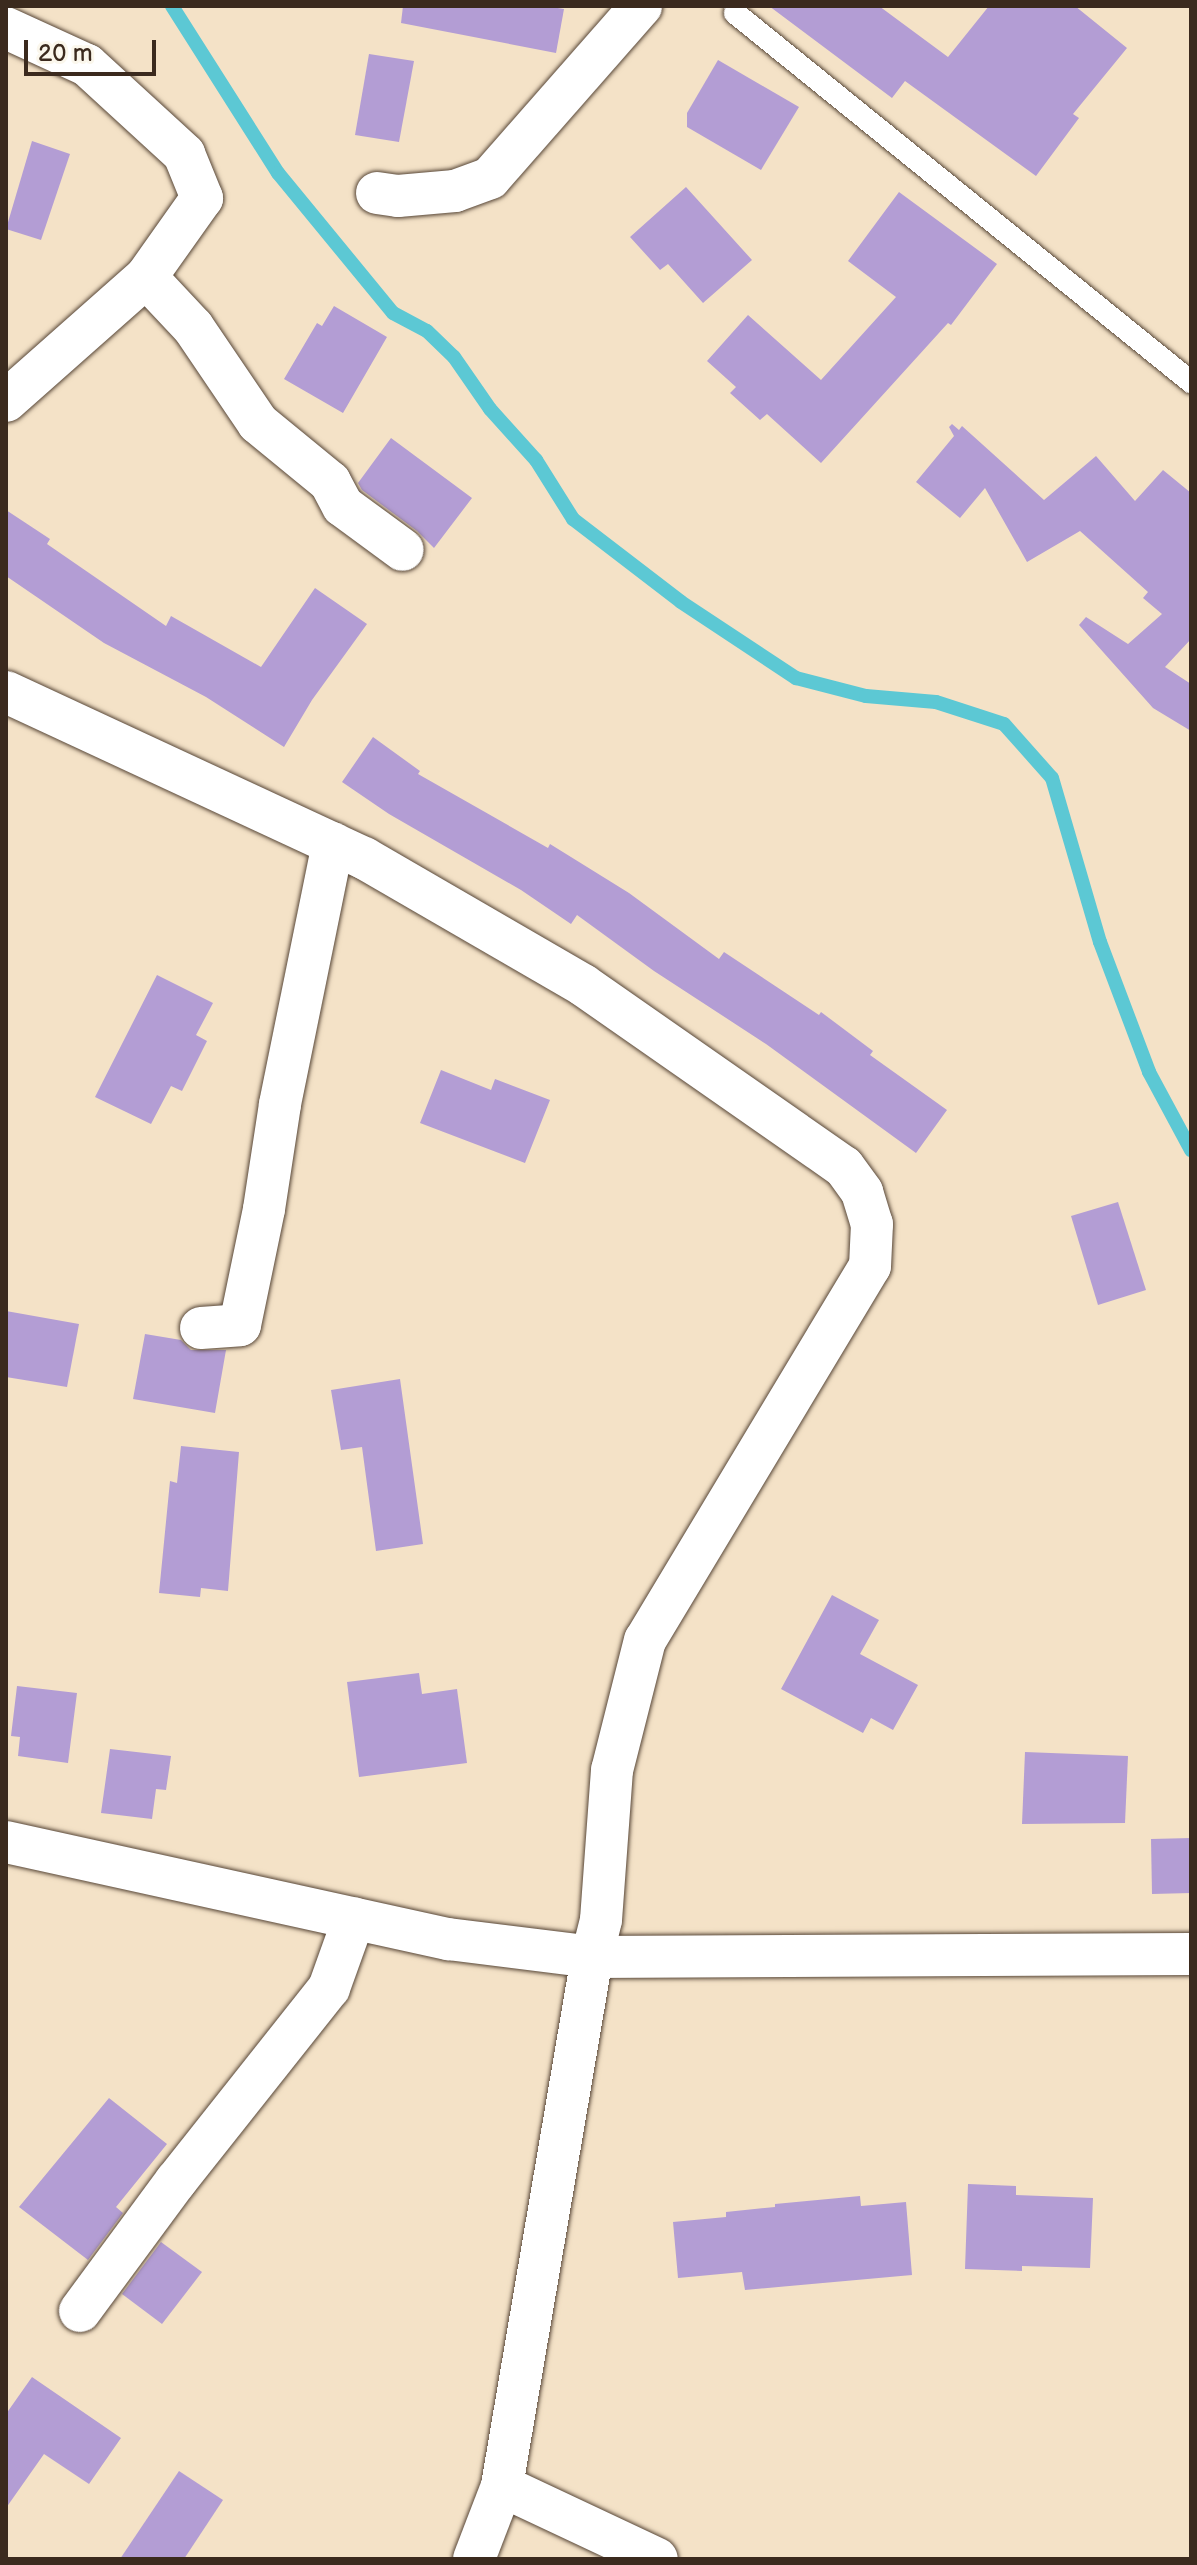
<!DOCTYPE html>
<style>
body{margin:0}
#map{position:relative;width:1197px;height:2565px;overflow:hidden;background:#f4e2c7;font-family:"Balsamiq Sans",sans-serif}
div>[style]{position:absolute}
.stream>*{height:14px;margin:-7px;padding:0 7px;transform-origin:7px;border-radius:7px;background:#5cc8d4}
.building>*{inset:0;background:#b39dd4}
.roads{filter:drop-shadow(0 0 2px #574637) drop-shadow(0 0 2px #574637)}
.service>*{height:22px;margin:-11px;padding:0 11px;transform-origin:11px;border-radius:11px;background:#fff}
.minor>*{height:42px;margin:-21px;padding:0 21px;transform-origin:21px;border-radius:21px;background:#fff}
span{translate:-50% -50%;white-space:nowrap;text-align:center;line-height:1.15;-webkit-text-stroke:8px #fbf7ec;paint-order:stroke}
.frame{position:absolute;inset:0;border:8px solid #3b2a1e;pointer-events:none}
.scale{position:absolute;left:24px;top:40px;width:132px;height:36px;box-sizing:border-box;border:4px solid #3b2a1e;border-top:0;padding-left:10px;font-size:24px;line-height:28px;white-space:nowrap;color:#3b2a1e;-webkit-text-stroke:6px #fbf7ec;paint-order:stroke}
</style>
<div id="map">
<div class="stream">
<div style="left:172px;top:6px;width:198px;rotate:57.6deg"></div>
<div style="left:278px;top:173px;width:181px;rotate:50.6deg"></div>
<div style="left:393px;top:313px;width:38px;rotate:28deg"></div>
<div style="left:427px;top:331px;width:37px;rotate:44deg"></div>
<div style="left:454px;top:357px;width:63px;rotate:55.3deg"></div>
<div style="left:490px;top:409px;width:69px;rotate:48deg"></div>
<div style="left:536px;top:460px;width:70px;rotate:57.9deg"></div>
<div style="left:573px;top:519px;width:136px;rotate:37.5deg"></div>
<div style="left:681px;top:602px;width:138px;rotate:33.5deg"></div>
<div style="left:796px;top:678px;width:72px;rotate:14.4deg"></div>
<div style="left:866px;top:696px;width:70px;rotate:4.9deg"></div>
<div style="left:936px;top:702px;width:71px;rotate:17.9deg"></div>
<div style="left:1004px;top:724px;width:72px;rotate:48.4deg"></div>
<div style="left:1052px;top:778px;width:171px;rotate:73.7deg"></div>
<div style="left:1100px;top:942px;width:139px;rotate:69.3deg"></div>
<div style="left:1149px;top:1072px;width:89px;rotate:61.7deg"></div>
</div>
<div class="building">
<div style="clip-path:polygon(403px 6px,545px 6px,564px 9px,556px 53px,401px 23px)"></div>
<div style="clip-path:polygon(769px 6px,879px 6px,948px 57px,989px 6px,1075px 6px,1127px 48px,1073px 114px,1079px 118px,1036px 176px,905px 81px,892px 98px)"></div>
<div style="clip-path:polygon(369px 54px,414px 61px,399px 142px,355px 135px)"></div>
<div style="clip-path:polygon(718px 60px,799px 107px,761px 170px,687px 127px,687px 113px)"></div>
<div style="clip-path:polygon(32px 141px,70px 154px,41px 240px,6px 229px)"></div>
<div style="clip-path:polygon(686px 187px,752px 260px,703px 303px,668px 264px,660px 270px,630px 237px)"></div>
<div style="clip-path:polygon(899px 192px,997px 264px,951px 325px,948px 323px,821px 463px,767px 414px,760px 420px,730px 393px,736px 387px,707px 361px,748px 315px,821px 380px,896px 297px,848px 261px)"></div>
<div style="clip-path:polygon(334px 306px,387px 337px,343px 413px,284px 379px,317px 323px,322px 326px)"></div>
<div style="clip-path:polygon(952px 424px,959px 430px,962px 426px,1044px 500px,1096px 456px,1135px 501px,1163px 470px,1191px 493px,1191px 639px,1165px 667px,1191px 684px,1191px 731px,1153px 708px,1079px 625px,1086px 617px,1128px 644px,1162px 614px,1143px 598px,1148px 592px,1080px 531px,1027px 562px,985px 488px,960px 518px,916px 482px,954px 436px,949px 427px)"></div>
<div style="clip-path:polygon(391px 438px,472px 498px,434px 548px,417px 531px,362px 490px,358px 483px)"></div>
<div style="clip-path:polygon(6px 510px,50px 539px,47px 544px,166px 626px,171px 616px,261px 667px,315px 588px,367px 624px,312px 700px,284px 747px,206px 697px,104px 643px,6px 576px)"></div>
<div style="clip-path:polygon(373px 737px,420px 771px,418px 774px,548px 848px,550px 844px,629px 893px,719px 959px,724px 952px,819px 1015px,821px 1012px,873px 1051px,870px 1055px,947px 1110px,916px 1153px,766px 1044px,654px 971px,577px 915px,571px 924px,521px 890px,389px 814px,342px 782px)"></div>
<div style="clip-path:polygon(157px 975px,213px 1003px,196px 1035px,207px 1041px,182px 1091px,171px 1086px,151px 1124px,95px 1097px)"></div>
<div style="clip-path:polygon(441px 1070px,491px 1090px,495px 1079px,550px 1100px,525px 1163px,420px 1123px)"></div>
<div style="clip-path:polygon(1118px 1202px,1146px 1290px,1098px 1305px,1071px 1216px)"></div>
<div style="clip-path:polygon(6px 1311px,79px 1324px,67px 1387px,6px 1377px)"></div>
<div style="clip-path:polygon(145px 1334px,181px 1340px,191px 1350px,226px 1350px,215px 1413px,133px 1399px)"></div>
<div style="clip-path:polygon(400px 1379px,423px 1544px,376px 1551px,362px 1447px,341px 1450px,331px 1390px)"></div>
<div style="clip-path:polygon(181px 1446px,239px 1452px,228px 1591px,201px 1588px,200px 1597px,159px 1593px,170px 1481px,177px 1483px)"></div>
<div style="clip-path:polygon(832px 1595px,879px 1620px,860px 1654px,918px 1685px,893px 1730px,871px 1718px,863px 1733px,781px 1689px)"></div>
<div style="clip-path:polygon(419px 1673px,422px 1694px,457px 1689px,467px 1763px,359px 1777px,347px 1682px)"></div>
<div style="clip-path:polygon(17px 1686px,77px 1693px,68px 1763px,18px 1756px,20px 1737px,11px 1736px)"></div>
<div style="clip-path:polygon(110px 1749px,171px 1756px,166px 1790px,156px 1789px,152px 1819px,101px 1813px)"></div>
<div style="clip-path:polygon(1025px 1752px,1128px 1756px,1125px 1823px,1022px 1824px)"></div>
<div style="clip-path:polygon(1191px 1838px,1191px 1893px,1152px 1894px,1151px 1839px)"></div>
<div style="clip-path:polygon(109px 2098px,167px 2144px,116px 2207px,123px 2213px,88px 2260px,19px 2207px)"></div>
<div style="clip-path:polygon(968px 2184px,1016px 2186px,1016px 2195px,1093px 2198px,1090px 2268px,1022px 2266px,1022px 2271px,965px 2269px)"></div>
<div style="clip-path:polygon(860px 2196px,861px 2206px,906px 2202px,912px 2275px,745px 2290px,742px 2272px,678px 2278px,673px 2222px,726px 2217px,726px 2212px,775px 2207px,775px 2204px)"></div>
<div style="clip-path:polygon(161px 2242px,202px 2272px,162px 2324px,122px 2294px)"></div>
<div style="clip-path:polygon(32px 2377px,121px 2438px,89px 2484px,44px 2454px,6px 2508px,6px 2414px)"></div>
<div style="clip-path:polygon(179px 2471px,223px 2500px,184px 2559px,120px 2559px)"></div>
</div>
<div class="roads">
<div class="service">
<div style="left:735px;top:13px;width:587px;rotate:38.98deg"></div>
</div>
<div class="minor">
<div style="left:6px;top:28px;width:89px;rotate:24.6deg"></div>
<div style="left:87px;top:65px;width:132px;rotate:42.5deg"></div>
<div style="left:184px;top:154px;width:48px;rotate:67.8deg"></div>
<div style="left:202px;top:198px;width:97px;rotate:125.3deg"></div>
<div style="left:146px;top:277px;width:187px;rotate:138.5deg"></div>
<div style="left:377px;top:193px;width:21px;rotate:8deg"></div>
<div style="left:398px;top:196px;width:57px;rotate:-5deg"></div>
<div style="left:455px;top:191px;width:37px;rotate:-20deg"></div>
<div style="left:490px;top:178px;width:229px;rotate:-48.7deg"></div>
<div style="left:146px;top:277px;width:69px;rotate:46.8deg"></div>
<div style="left:193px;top:327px;width:116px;rotate:55.9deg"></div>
<div style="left:258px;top:423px;width:93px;rotate:39.3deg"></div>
<div style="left:330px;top:482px;width:27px;rotate:62deg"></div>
<div style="left:343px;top:506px;width:74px;rotate:36.3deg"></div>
<div style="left:6px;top:692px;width:395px;rotate:24.9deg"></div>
<div style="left:364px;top:858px;width:253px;rotate:30.1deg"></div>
<div style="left:583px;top:985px;width:318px;rotate:34.9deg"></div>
<div style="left:844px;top:1167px;width:31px;rotate:54deg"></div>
<div style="left:862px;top:1192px;width:34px;rotate:73deg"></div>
<div style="left:872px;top:1224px;width:42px;rotate:92.7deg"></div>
<div style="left:870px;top:1266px;width:436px;rotate:121deg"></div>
<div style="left:645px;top:1640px;width:134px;rotate:104.2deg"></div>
<div style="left:612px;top:1770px;width:150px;rotate:94.2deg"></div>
<div style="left:601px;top:1920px;width:38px;rotate:104deg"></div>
<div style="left:592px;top:1957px;width:537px;rotate:99.66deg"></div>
<div style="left:502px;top:2486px;width:78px;rotate:111deg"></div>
<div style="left:201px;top:1328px;width:39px;rotate:-4deg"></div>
<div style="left:240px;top:1325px;width:118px;rotate:-78.3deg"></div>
<div style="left:264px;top:1209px;width:106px;rotate:-81.3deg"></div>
<div style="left:280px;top:1104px;width:266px;rotate:-78.5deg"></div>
<div style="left:6px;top:1842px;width:453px;rotate:12.4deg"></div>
<div style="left:448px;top:1939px;width:145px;rotate:7.1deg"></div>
<div style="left:592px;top:1957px;width:599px;rotate:-0.29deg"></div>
<div style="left:80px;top:2311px;width:162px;rotate:-53.6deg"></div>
<div style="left:176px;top:2181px;width:246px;rotate:-51.6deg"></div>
<div style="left:329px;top:1988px;width:74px;rotate:-70.3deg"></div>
<div style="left:502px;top:2486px;width:171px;rotate:25.2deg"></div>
</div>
</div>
<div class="frame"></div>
<div class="scale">20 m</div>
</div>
